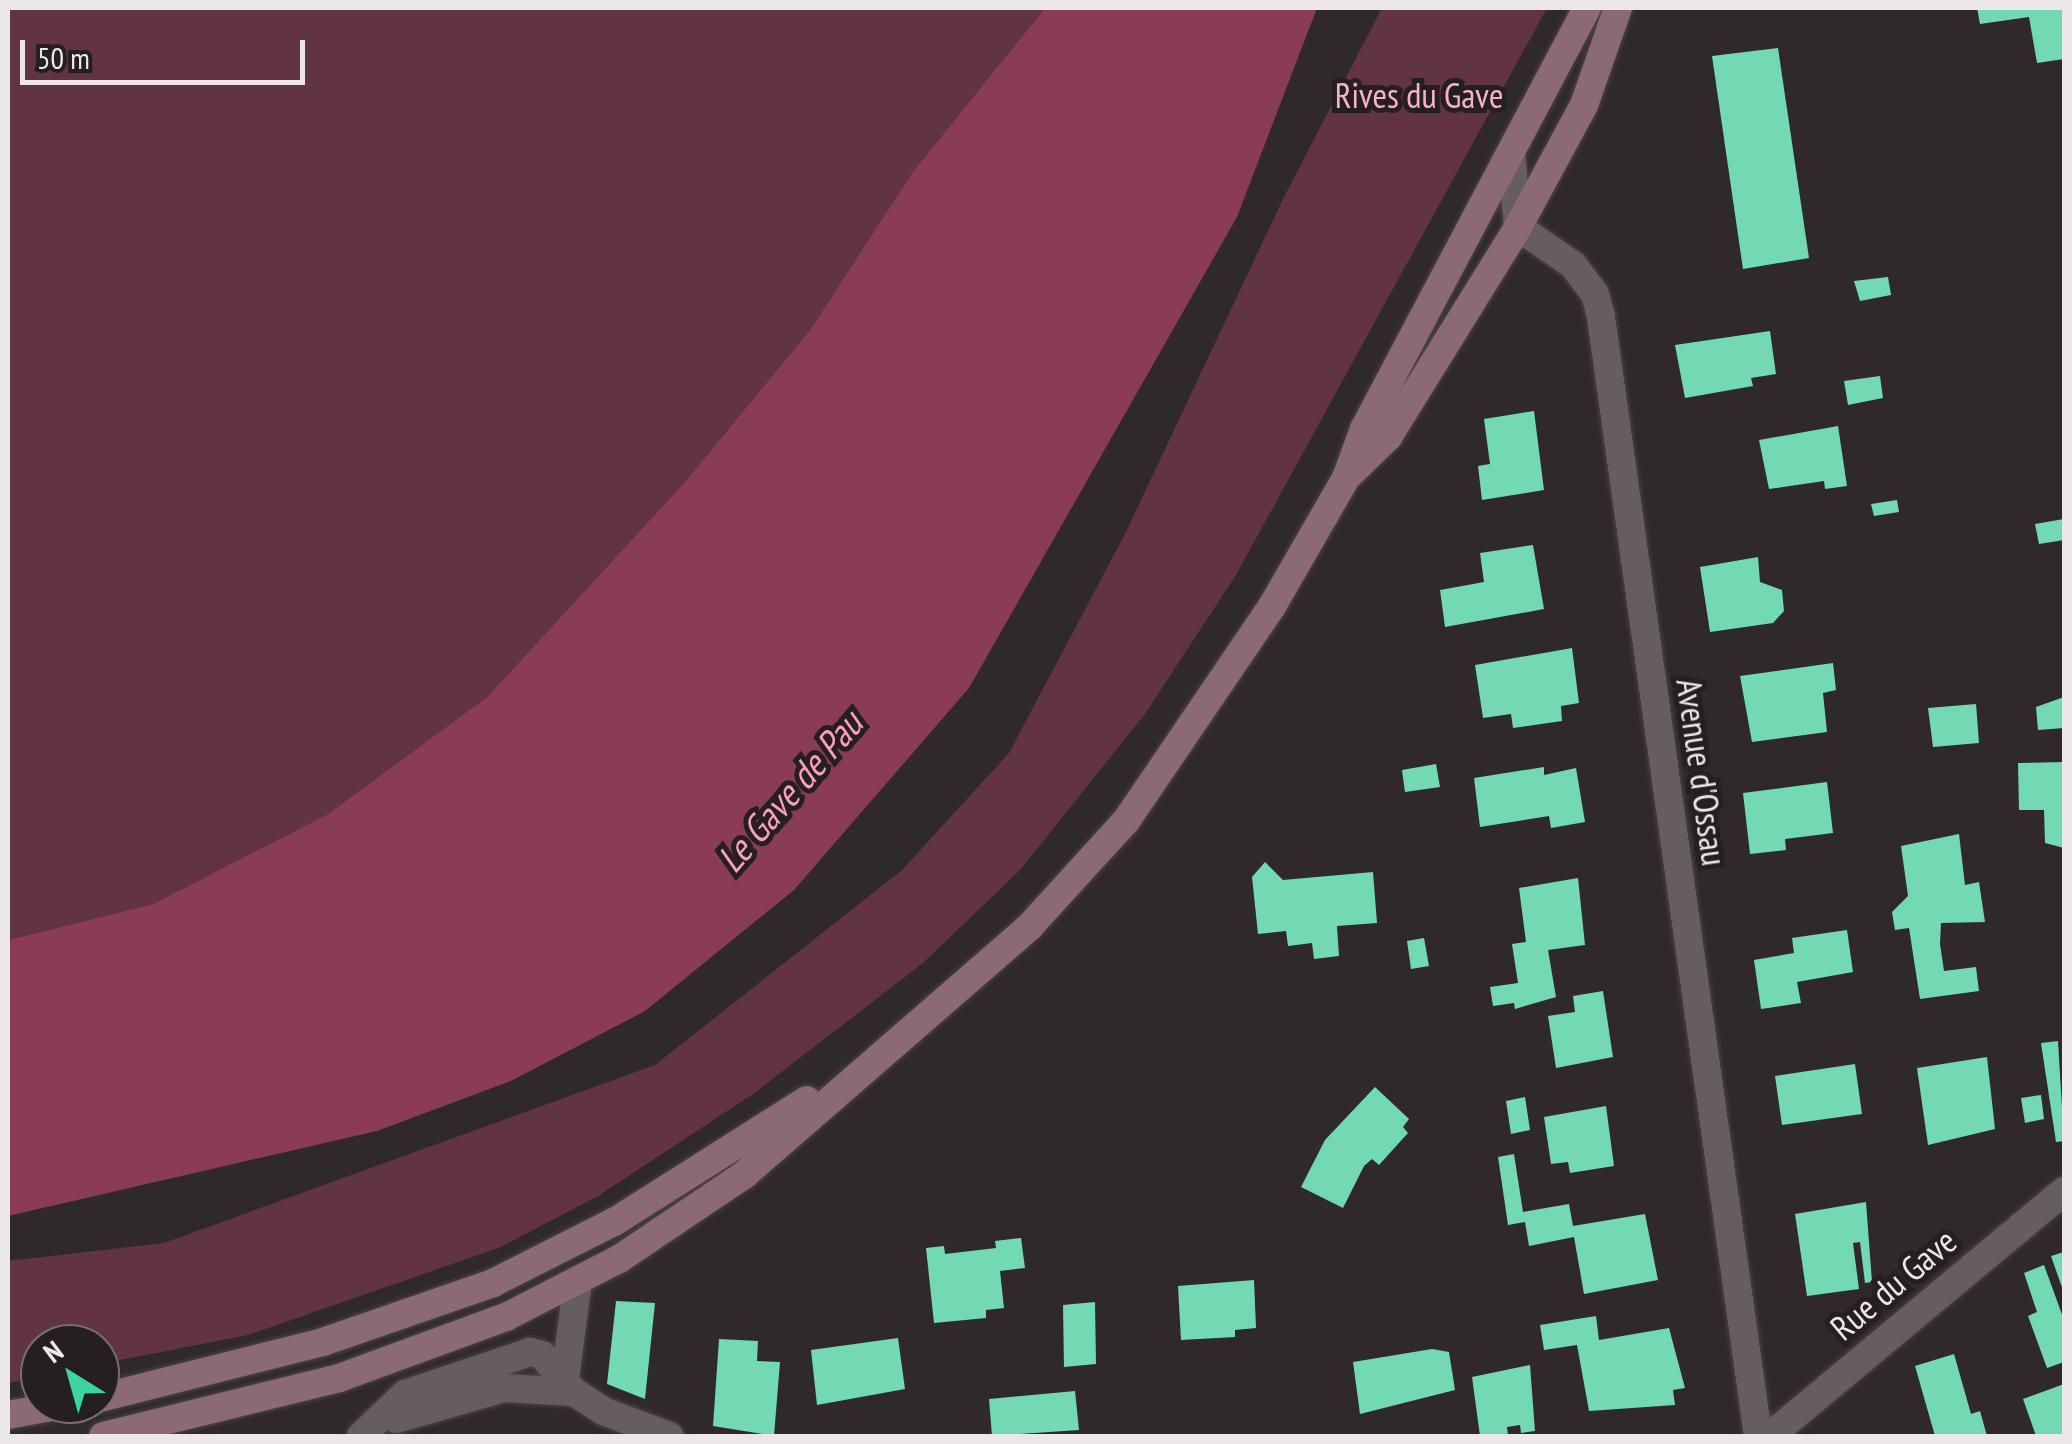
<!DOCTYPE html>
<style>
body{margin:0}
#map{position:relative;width:2072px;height:1444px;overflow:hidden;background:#30292b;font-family:"PT Sans Narrow",sans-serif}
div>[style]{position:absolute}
.green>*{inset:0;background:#623443}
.water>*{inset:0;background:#893b57}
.building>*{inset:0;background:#73d9b3}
.roads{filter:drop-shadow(0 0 2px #4b4446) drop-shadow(0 0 2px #4b4446)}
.minor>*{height:28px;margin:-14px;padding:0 14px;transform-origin:14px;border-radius:14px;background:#665d5f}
.tertiary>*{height:28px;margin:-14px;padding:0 14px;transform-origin:14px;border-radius:14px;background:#665d5f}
.secondary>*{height:28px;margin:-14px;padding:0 14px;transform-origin:14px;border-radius:14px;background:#8c6a74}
span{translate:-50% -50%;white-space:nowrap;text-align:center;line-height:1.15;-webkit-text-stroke:10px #261f21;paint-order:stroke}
.park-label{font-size:35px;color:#f7b2c6}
.street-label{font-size:35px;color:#ece7e9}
.water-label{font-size:38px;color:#fa9fbb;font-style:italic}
.frame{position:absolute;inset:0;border:10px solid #ece7e9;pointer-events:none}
.north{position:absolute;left:20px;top:1324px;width:100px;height:100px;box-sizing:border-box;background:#261f21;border:2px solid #756f71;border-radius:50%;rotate:323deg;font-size:28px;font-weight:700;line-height:40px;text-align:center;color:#ece7e9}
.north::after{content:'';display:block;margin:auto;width:35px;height:45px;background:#3bd4a4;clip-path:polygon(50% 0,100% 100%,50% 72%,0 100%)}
.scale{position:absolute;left:20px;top:40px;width:285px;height:45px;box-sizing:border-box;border:5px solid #ece7e9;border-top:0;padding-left:12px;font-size:30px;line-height:35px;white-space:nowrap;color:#ece7e9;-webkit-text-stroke:8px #261f21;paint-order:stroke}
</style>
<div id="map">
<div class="green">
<div style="clip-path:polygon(8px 8px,1045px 8px,914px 172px,810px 330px,684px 483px,487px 697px,328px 814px,153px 904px,8px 940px)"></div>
<div style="clip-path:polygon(1382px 8px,1547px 8px,1236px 575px,1145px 714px,1021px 869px,923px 963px,753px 1094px,598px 1196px,501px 1247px,248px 1335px,100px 1364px,100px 1344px,40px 1344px,40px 1376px,8px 1383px,8px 1261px,164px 1243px,655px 1065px,902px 870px,1009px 753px,1125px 534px,1283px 199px)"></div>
</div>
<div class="water">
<div style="clip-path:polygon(1045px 8px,1317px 8px,1237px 217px,969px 688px,794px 890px,645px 1011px,511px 1081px,377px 1131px,8px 1216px,8px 940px,153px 904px,328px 814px,487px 697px,684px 483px,810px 330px,913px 172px)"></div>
</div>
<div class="building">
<div style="clip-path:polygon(1977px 8px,2064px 8px,2064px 59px,2037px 63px,2029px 17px,1980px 24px)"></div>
<div style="clip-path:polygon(1778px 48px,1809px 258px,1743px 269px,1712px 56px)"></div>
<div style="clip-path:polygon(1888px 277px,1891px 295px,1860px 301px,1854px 281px)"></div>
<div style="clip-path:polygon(1770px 331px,1776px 374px,1751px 378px,1753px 386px,1685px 398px,1675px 345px)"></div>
<div style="clip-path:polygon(1880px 376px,1883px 398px,1848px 405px,1844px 381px)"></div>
<div style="clip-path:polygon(1534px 411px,1544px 490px,1482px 500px,1478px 466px,1490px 464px,1484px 419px)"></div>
<div style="clip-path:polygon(1838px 426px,1847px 486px,1825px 489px,1824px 481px,1769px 489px,1759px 440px)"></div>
<div style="clip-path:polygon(1897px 500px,1899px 512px,1874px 516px,1871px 504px)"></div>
<div style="clip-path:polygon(2064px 519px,2064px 540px,2039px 544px,2035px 524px)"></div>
<div style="clip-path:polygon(1533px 545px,1544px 609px,1445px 627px,1440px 590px,1484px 582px,1480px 553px)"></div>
<div style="clip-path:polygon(1758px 557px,1760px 582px,1782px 590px,1784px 611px,1773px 623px,1710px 632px,1700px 567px)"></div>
<div style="clip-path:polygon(1572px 648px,1579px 703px,1561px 706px,1562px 721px,1513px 728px,1511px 714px,1483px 718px,1475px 665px)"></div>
<div style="clip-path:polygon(1833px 663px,1836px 690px,1823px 693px,1827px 732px,1752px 742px,1740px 676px)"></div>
<div style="clip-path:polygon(2064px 697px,2064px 728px,2038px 730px,2036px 707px)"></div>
<div style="clip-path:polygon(1976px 704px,1979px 743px,1933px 747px,1928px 708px)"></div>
<div style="clip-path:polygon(2064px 762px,2064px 848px,2045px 843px,2044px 810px,2019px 810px,2018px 763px)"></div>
<div style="clip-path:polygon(1436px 764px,1440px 787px,1405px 792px,1402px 770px)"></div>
<div style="clip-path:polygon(1544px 767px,1544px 775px,1576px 768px,1585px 822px,1551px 828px,1549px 816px,1480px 827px,1474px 778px)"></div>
<div style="clip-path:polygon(1827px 782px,1833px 833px,1785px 839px,1786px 850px,1750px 854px,1743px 793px)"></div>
<div style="clip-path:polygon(1959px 834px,1965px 885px,1979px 882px,1985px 922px,1941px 923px,1940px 944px,1944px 971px,1976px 967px,1979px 991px,1920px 999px,1909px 928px,1895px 930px,1892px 912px,1908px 896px,1901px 846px)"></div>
<div style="clip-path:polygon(1265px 862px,1283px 880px,1373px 872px,1377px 923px,1337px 926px,1339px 956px,1314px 959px,1312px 943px,1288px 946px,1286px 931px,1258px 934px,1252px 877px)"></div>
<div style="clip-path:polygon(1578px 878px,1585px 945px,1548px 950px,1556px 997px,1515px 1009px,1514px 1003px,1493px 1006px,1490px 987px,1518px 983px,1512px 944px,1526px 942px,1519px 888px)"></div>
<div style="clip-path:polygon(1847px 930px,1853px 972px,1797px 982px,1801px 1003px,1761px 1009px,1754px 960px,1794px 953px,1792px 938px)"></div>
<div style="clip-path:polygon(1424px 938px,1429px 966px,1411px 969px,1407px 941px)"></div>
<div style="clip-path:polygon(1603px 991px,1613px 1057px,1556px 1068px,1548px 1016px,1575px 1012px,1573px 996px)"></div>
<div style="clip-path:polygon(2058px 1041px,2064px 1141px,2056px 1142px,2041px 1043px)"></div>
<div style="clip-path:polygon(1987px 1057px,1995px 1129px,1928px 1145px,1917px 1068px)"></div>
<div style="clip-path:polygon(1855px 1064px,1862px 1114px,1782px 1125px,1775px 1076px)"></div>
<div style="clip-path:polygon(1375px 1087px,1409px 1119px,1403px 1127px,1408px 1133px,1379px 1165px,1372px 1159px,1364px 1166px,1343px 1208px,1301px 1187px,1325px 1140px)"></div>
<div style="clip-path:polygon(2041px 1095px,2044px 1119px,2025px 1123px,2021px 1098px)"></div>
<div style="clip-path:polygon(1525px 1097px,1530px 1130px,1511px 1134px,1506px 1101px)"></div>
<div style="clip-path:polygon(1606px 1106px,1614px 1166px,1570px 1173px,1568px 1162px,1551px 1164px,1544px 1117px)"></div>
<div style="clip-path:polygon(1514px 1154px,1523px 1212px,1569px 1204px,1573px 1226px,1645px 1214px,1658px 1280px,1584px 1294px,1574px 1237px,1529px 1246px,1525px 1222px,1508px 1225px,1498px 1157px)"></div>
<div style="clip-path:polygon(1866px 1202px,1872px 1282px,1865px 1283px,1860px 1242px,1853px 1243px,1859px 1289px,1807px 1296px,1795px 1214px)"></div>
<div style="clip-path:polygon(1021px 1238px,1025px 1268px,1000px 1271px,1004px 1308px,986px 1310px,986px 1318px,934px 1323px,926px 1248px,944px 1246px,945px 1254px,996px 1248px,995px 1241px)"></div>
<div style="clip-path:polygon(2064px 1252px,2064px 1293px,2051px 1256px)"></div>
<div style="clip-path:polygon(2044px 1265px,2064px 1320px,2064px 1362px,2047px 1368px,2028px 1316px,2037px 1312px,2024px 1273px)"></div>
<div style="clip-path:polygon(1254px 1280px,1256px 1328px,1235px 1330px,1235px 1337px,1181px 1340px,1178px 1286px)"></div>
<div style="clip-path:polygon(616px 1301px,655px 1303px,645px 1399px,607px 1384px)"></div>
<div style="clip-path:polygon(1095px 1302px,1096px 1364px,1064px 1367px,1063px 1305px)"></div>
<div style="clip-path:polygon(1596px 1316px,1599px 1340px,1669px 1328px,1685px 1388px,1673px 1390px,1675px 1405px,1589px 1411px,1577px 1345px,1544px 1350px,1540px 1325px)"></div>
<div style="clip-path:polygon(898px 1338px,905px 1389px,817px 1405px,811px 1350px)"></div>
<div style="clip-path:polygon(719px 1339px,758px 1341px,757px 1361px,780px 1362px,774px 1436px,713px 1426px)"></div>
<div style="clip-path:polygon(1432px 1349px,1449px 1352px,1455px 1390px,1360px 1414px,1353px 1362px)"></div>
<div style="clip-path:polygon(1954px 1354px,1971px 1414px,1980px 1411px,1987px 1436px,1935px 1436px,1915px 1366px)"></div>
<div style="clip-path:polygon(1530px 1365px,1535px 1431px,1521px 1433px,1520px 1425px,1507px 1427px,1508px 1436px,1480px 1436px,1472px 1377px)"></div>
<div style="clip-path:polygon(2064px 1384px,2064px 1436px,2036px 1436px,2023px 1399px)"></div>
<div style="clip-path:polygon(1075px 1391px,1079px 1430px,992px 1436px,989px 1399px)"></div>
</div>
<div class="roads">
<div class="minor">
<div style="left:565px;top:1378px;width:99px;rotate:-82.4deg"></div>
<div style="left:396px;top:1419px;width:112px;rotate:-16deg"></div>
<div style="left:504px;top:1388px;width:70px;rotate:3.3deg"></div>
<div style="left:361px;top:1436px;width:61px;rotate:-43.7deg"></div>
<div style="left:405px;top:1394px;width:132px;rotate:-18.6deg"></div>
<div style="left:530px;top:1352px;width:12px;rotate:14deg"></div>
<div style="left:542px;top:1355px;width:49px;rotate:49.1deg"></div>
<div style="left:574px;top:1392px;width:35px;rotate:33deg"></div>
<div style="left:603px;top:1411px;width:71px;rotate:20.7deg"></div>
<div style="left:1770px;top:1436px;width:383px;rotate:-39.8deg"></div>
</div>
<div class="tertiary">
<div style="left:1511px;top:153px;width:74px;rotate:84.6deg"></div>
<div style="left:1518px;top:227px;width:67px;rotate:34.6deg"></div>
<div style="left:1573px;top:265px;width:36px;rotate:53deg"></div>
<div style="left:1595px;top:294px;width:24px;rotate:75deg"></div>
<div style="left:1601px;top:317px;width:1130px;rotate:82.01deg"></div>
</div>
<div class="secondary">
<div style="left:1351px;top:473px;width:52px;rotate:-44.2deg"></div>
<div style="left:1388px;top:437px;width:247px;rotate:-58.2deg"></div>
<div style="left:1518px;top:227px;width:139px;rotate:-61.6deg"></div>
<div style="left:1584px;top:105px;width:103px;rotate:-70.7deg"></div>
<div style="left:100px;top:1398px;width:230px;rotate:-14.1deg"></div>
<div style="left:323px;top:1342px;width:180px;rotate:-19.1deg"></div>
<div style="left:493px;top:1283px;width:136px;rotate:-26.8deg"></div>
<div style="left:614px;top:1222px;width:228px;rotate:-32.3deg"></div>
<div style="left:8px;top:1415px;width:60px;rotate:-10.6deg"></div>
<div style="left:103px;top:1436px;width:243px;rotate:-13.8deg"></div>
<div style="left:339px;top:1378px;width:178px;rotate:-20.1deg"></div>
<div style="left:506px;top:1317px;width:127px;rotate:-27.2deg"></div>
<div style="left:619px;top:1259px;width:151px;rotate:-33.9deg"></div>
<div style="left:744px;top:1175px;width:379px;rotate:-41deg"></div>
<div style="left:1030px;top:926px;width:142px;rotate:-47.6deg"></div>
<div style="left:1126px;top:821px;width:258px;rotate:-55.8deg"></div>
<div style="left:1271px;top:608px;width:150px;rotate:-60deg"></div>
<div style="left:1346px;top:478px;width:52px;rotate:-69.8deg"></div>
<div style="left:1364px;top:429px;width:476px;rotate:-62.1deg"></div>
</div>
</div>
<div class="park-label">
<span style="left:1419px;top:95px">Rives du Gave</span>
</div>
<div class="street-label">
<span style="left:1702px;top:772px;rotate:82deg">Avenue d'Ossau</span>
<span style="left:1893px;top:1284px;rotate:-40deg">Rue du Gave</span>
</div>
<div class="water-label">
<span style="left:789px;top:791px;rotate:-49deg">Le Gave de Pau</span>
</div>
<div class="frame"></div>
<div class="north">N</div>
<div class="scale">50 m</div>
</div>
